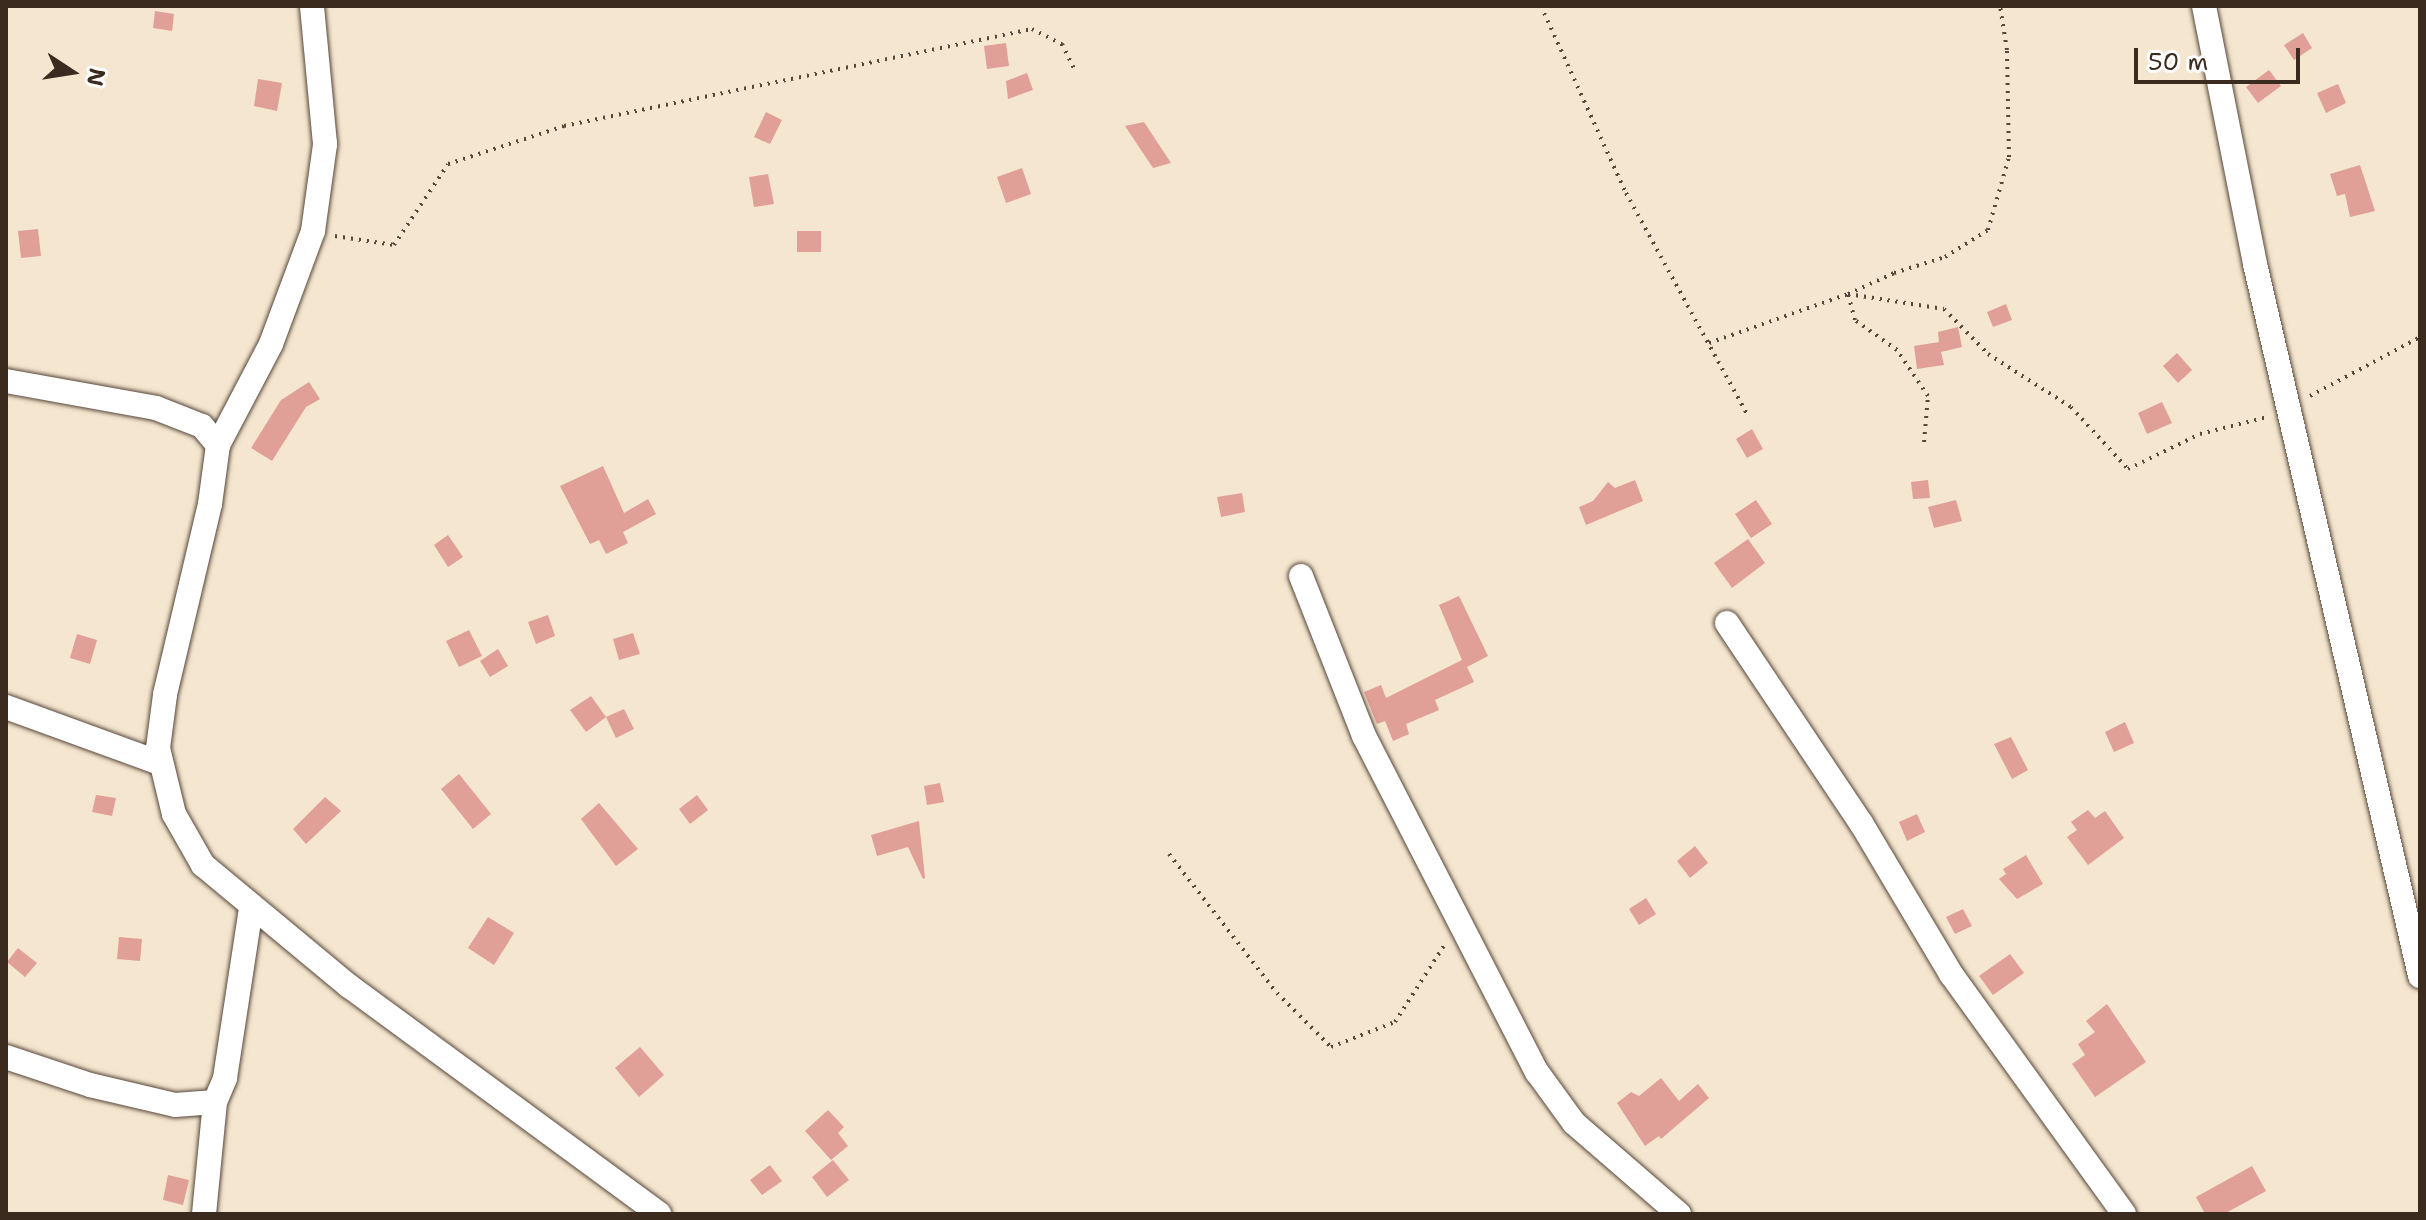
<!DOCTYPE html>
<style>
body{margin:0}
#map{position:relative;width:2426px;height:1220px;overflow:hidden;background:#f4e6cf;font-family:"Shantell Sans",sans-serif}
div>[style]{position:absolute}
.building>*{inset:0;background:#e1a097}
.path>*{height:4px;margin-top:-2px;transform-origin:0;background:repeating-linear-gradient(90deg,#574639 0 2px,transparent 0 8px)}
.roads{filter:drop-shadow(0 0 2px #574639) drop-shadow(0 0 2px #574639)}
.street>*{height:24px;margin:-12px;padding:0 12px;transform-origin:12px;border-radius:12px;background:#fff}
span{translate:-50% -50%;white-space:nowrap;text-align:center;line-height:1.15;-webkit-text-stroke:7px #fff;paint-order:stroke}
.frame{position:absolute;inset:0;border:8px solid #3b2a1e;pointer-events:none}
.north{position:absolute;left:32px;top:32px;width:80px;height:80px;-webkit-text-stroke:6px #fff;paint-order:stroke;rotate:102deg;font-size:22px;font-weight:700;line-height:32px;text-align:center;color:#3b2a1e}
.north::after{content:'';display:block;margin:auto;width:28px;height:36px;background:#3b2a1e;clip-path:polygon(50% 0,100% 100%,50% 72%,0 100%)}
.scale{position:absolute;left:2134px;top:48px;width:166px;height:36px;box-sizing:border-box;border:4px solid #3b2a1e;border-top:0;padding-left:10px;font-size:24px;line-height:28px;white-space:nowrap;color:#3b2a1e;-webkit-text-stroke:6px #fff;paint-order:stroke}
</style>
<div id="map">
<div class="building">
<div style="clip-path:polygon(155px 11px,174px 14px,172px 31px,153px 28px)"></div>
<div style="clip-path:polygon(2303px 33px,2312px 48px,2294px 60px,2284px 45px)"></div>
<div style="clip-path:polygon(1006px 43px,1009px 66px,987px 69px,984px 46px)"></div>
<div style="clip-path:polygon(2269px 70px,2281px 86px,2258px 103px,2246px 87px)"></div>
<div style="clip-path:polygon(1027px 73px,1033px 90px,1008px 99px,1006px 81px)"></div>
<div style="clip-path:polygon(258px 79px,282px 83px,277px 111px,254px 106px)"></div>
<div style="clip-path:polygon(2338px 84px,2346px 103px,2326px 113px,2317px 93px)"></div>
<div style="clip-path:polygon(766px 112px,782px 120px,770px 144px,754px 137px)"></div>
<div style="clip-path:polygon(1144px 122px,1171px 163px,1153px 168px,1125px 126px)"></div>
<div style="clip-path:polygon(2360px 165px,2375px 211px,2350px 217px,2345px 194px,2337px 196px,2330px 174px)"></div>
<div style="clip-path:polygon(1022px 168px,1031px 194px,1006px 203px,997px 177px)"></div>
<div style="clip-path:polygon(768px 174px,774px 204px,754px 207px,749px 177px)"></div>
<div style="clip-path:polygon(38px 229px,41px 256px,21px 258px,18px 231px)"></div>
<div style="clip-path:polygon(797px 231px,821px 231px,821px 252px,797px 252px)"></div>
<div style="clip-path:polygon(2006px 304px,2012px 320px,1993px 327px,1987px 312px)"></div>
<div style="clip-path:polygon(1958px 327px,1962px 347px,1941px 352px,1944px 365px,1917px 369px,1914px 346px,1939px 342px,1938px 332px)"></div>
<div style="clip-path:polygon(2177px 353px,2192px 370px,2178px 383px,2163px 366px)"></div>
<div style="clip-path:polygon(309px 382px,320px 399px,306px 407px,272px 461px,251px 448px,281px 400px)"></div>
<div style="clip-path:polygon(2162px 402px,2172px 423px,2147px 434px,2138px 413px)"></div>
<div style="clip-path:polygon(1752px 429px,1763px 449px,1747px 458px,1736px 439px)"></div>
<div style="clip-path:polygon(603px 466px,624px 513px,648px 499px,656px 514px,623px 532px,628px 543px,606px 554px,599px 540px,590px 544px,560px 486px)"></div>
<div style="clip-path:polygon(1635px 480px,1643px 501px,1586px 525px,1579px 507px,1593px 501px,1608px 482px,1615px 488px)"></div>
<div style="clip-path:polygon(1928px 480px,1930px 498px,1913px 499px,1911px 482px)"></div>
<div style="clip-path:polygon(1242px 493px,1245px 512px,1221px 517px,1217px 497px)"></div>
<div style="clip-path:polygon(1756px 500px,1772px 524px,1751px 538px,1735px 514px)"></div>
<div style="clip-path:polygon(1956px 500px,1962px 521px,1934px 528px,1928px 507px)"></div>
<div style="clip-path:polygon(448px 535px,463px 557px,448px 567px,434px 545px)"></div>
<div style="clip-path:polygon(1748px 539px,1765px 563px,1732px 588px,1714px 563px)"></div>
<div style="clip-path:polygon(1459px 596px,1488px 656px,1467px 667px,1474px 682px,1435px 700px,1439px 710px,1406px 724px,1409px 734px,1393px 741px,1385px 721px,1377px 724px,1364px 692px,1381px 685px,1386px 698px,1462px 660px,1439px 605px)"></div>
<div style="clip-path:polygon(548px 615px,555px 636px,536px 644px,528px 622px)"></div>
<div style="clip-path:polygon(469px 630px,482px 656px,459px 667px,446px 641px)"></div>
<div style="clip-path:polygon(633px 633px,640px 654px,619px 660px,613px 639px)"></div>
<div style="clip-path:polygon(77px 634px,97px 640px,90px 664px,70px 658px)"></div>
<div style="clip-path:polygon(498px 649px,508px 666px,490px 677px,480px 661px)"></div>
<div style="clip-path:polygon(591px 696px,606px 717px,586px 732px,570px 710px)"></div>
<div style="clip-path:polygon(624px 709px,634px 729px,616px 738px,606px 717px)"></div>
<div style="clip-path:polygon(2125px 722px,2134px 743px,2114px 752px,2105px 732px)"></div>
<div style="clip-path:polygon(2011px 737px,2028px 770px,2012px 779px,1994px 744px)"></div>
<div style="clip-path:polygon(459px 774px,491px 814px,473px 829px,441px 789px)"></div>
<div style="clip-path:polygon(940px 783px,944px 802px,927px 805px,924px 786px)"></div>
<div style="clip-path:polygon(96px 795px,116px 798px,112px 816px,92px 812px)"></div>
<div style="clip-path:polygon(697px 795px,708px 810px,690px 824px,679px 809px)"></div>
<div style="clip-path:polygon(325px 797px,341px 811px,306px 844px,293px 829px)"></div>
<div style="clip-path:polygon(599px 803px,638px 849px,616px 866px,581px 819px)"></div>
<div style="clip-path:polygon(2088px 810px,2095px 818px,2105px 811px,2124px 838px,2088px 865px,2067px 837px,2077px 830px,2071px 822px)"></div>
<div style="clip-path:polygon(1917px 814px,1925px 832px,1907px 841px,1899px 822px)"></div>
<div style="clip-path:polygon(919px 821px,925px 878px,923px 879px,908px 847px,877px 856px,871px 835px)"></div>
<div style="clip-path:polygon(1695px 846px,1708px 863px,1690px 878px,1677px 861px)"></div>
<div style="clip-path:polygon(2026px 855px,2043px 884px,2017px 899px,1999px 879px,2006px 874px,2003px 869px)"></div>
<div style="clip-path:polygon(1646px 898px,1656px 914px,1639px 925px,1629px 909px)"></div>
<div style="clip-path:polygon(1963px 909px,1972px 926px,1955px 934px,1946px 917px)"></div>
<div style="clip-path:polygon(488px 917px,514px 933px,494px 965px,468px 948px)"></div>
<div style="clip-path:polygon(119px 937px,142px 939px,140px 961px,117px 959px)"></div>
<div style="clip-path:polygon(18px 948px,37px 963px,25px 977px,7px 962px)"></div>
<div style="clip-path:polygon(2010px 954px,2024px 973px,1993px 995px,1979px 976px)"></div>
<div style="clip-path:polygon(2107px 1004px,2146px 1062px,2095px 1097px,2072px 1064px,2085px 1055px,2078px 1044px,2095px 1032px,2086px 1021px)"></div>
<div style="clip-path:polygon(640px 1047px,664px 1075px,639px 1097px,615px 1068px)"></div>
<div style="clip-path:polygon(1661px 1078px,1679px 1101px,1698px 1084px,1709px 1098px,1661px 1139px,1659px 1136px,1645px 1146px,1617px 1103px,1631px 1092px,1639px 1096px)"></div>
<div style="clip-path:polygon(828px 1110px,844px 1127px,838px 1133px,848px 1146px,831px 1160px,805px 1131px)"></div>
<div style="clip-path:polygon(833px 1160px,849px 1180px,827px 1197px,812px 1177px)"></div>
<div style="clip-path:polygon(770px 1165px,782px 1181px,762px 1195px,750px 1180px)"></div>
<div style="clip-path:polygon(2252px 1166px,2266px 1191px,2224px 1214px,2205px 1214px,2196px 1197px)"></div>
<div style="clip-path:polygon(168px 1175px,189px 1180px,183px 1205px,163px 1200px)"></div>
</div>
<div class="path">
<div style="left:1541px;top:6px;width:205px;rotate:65.6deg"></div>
<div style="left:1626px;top:193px;width:252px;rotate:61.3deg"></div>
<div style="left:335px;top:236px;width:60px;rotate:8.7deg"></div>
<div style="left:394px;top:245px;width:97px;rotate:-56.3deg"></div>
<div style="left:448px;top:164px;width:122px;rotate:-18.1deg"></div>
<div style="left:564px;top:126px;width:478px;rotate:-11.7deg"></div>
<div style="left:1032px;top:29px;width:34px;rotate:27deg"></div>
<div style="left:1062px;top:44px;width:30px;rotate:64deg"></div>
<div style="left:1709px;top:343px;width:147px;rotate:-19.4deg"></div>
<div style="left:1848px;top:294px;width:97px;rotate:8.9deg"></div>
<div style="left:1944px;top:309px;width:63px;rotate:45.6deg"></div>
<div style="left:1988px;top:354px;width:98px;rotate:32.6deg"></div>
<div style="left:2071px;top:407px;width:84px;rotate:47.4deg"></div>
<div style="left:2128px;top:469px;width:80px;rotate:-25.9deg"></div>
<div style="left:2200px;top:434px;width:69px;rotate:-14.2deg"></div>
<div style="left:2310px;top:396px;width:125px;rotate:-28.2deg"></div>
<div style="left:1924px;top:442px;width:46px;rotate:-85deg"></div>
<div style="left:1928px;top:396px;width:55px;rotate:-124deg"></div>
<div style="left:1897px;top:350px;width:52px;rotate:-144.5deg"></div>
<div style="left:1855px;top:320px;width:27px;rotate:-105deg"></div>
<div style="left:1848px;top:294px;width:51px;rotate:-24.5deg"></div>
<div style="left:1894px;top:273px;width:53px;rotate:-17.4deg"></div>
<div style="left:1945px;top:257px;width:51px;rotate:-32.1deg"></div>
<div style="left:1988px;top:230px;width:76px;rotate:-74deg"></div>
<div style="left:2009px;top:157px;width:107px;rotate:-91.1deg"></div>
<div style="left:2007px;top:50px;width:45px;rotate:-99deg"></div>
<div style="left:1169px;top:854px;width:176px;rotate:52.2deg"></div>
<div style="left:1277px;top:993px;width:76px;rotate:45deg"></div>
<div style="left:1331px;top:1047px;width:69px;rotate:-21.3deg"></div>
<div style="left:1395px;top:1022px;width:93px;rotate:-57.3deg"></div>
</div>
<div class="roads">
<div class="street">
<div style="left:2204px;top:6px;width:263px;rotate:78.8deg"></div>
<div style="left:2255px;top:264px;width:731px;rotate:76.95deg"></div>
<div style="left:6px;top:381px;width:152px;rotate:10.2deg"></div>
<div style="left:156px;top:408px;width:49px;rotate:21.4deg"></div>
<div style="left:202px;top:426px;width:25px;rotate:50deg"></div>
<div style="left:218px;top:445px;width:60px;rotate:97.7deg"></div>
<div style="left:210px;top:504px;width:196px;rotate:103.3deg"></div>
<div style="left:165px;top:695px;width:53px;rotate:97.5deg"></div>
<div style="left:158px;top:748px;width:68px;rotate:76.4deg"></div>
<div style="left:174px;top:814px;width:59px;rotate:60.4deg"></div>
<div style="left:203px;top:865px;width:190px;rotate:39.7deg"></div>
<div style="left:349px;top:986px;width:385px;rotate:36.3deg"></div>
<div style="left:218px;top:445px;width:114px;rotate:-62.3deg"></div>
<div style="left:271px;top:344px;width:121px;rotate:-69.6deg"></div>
<div style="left:313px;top:231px;width:88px;rotate:-82.1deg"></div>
<div style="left:325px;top:144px;width:139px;rotate:-95.4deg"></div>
<div style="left:1301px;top:576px;width:172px;rotate:68.5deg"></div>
<div style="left:1364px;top:736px;width:378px;rotate:62.8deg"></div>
<div style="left:1537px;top:1072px;width:63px;rotate:54deg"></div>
<div style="left:1574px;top:1123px;width:139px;rotate:40.9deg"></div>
<div style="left:1727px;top:623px;width:241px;rotate:56.2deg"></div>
<div style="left:1861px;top:823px;width:176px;rotate:59.2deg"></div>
<div style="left:1951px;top:974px;width:296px;rotate:54.2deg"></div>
<div style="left:6px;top:707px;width:164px;rotate:20deg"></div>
<div style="left:6px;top:1057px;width:89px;rotate:18.4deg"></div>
<div style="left:90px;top:1085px;width:87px;rotate:13.2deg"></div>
<div style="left:175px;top:1105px;width:40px;rotate:-4.3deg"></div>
<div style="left:215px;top:1102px;width:26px;rotate:-67deg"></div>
<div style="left:225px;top:1078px;width:171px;rotate:-81.3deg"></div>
<div style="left:204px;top:1214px;width:113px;rotate:-84.4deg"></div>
</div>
</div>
<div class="frame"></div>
<div class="north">N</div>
<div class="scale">50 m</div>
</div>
